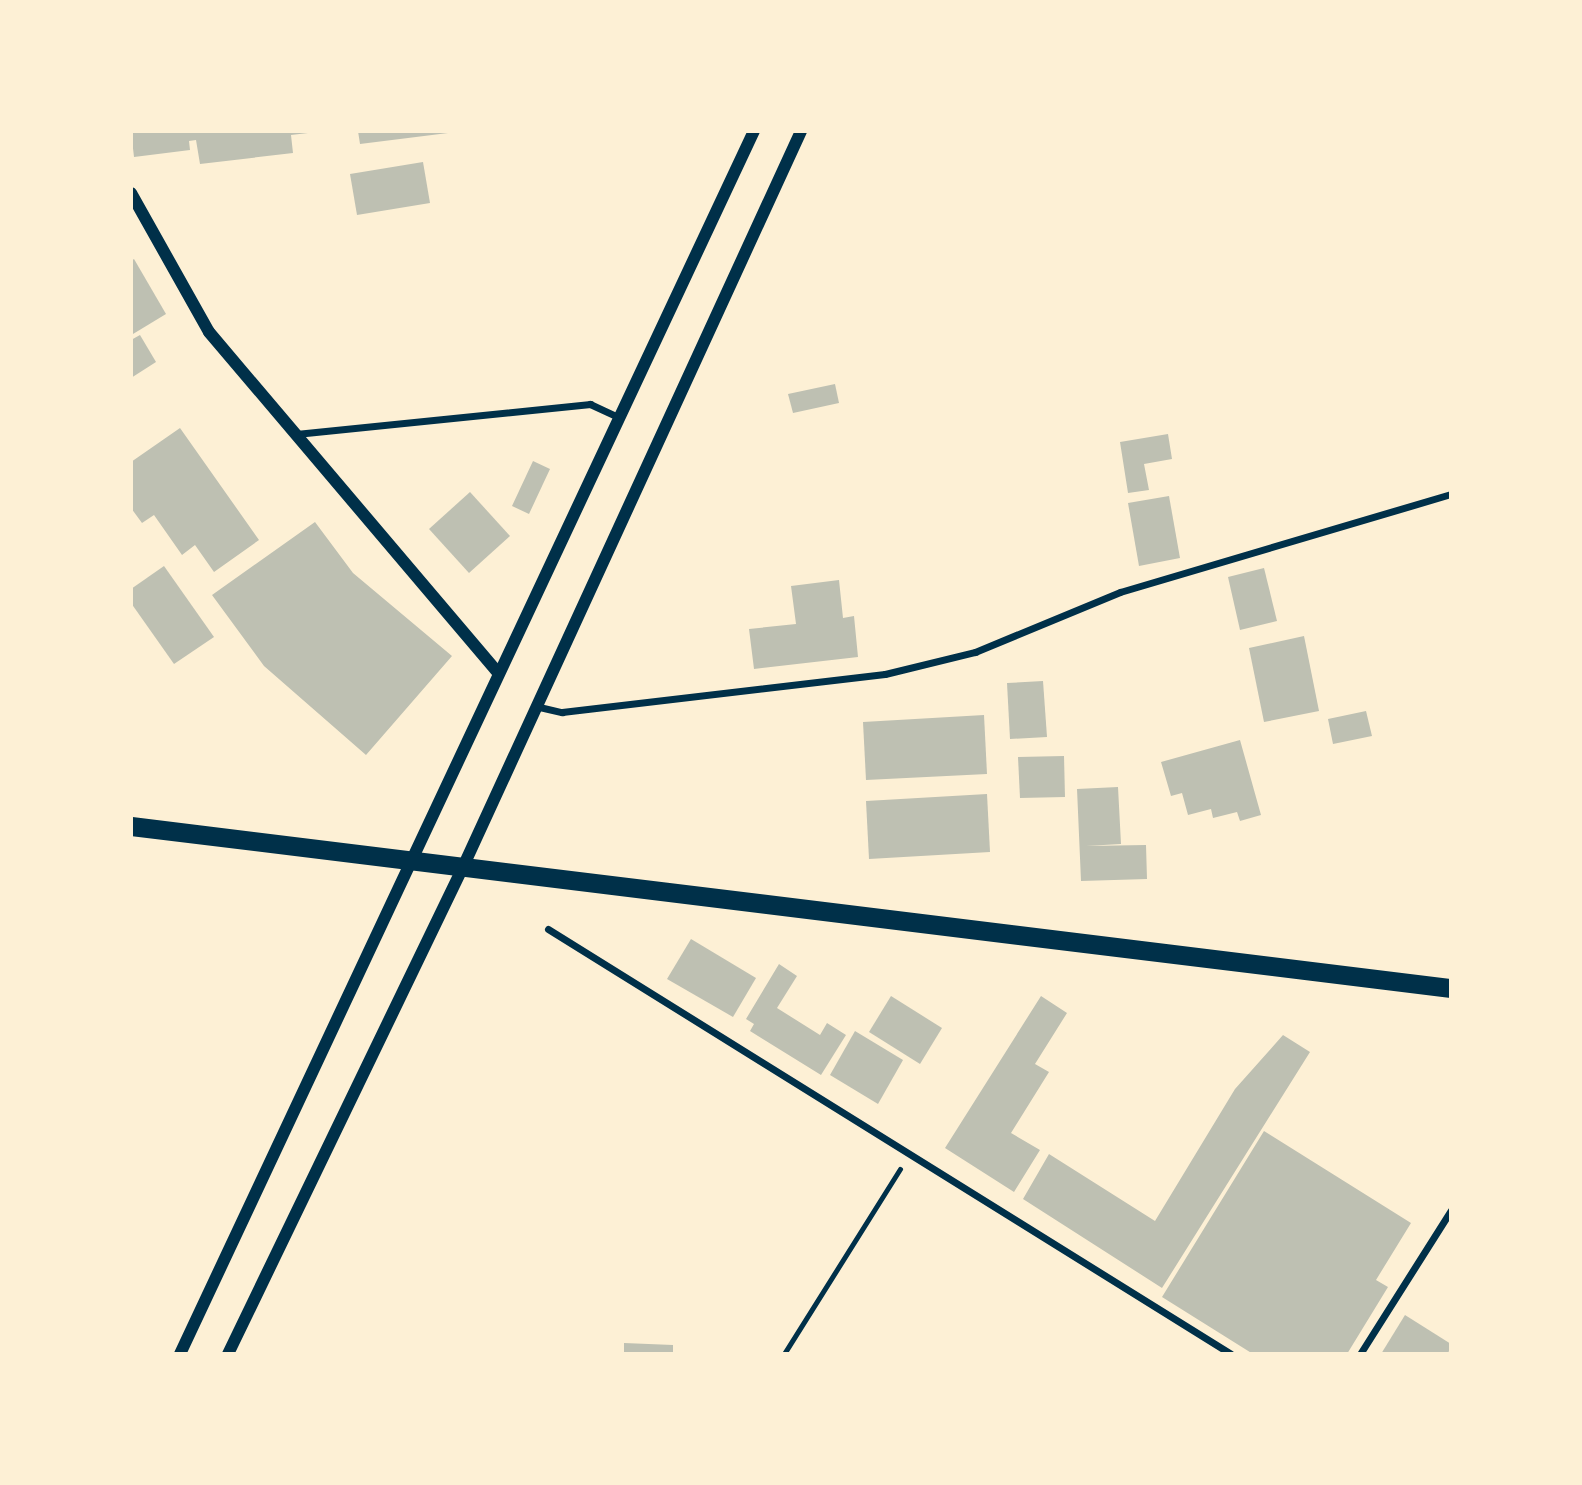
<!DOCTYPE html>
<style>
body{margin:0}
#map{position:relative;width:1582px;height:1485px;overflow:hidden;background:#fdf0d5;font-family:"IBM Plex Sans",sans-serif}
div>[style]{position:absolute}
.building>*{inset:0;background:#bec0b2}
.path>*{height:4.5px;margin:-2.25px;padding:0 2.25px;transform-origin:2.25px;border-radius:2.25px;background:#003049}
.minor>*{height:7px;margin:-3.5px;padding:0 3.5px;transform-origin:3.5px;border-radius:3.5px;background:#003049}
.tertiary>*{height:12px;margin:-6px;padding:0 6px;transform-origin:6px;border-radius:6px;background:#003049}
.trunk>*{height:19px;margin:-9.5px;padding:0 9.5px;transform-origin:9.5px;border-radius:9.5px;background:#003049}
span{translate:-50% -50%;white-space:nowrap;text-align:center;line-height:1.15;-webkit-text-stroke:6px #fdf0d5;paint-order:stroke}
.frame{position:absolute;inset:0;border:133px solid #fdf0d5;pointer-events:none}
</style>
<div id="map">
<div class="building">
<div style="clip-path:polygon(131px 131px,308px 131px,308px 133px,291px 135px,293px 153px,200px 164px,196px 140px,189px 141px,190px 150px,134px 157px)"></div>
<div style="clip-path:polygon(358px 131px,448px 131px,448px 133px,360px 144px)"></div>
<div style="clip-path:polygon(423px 162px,430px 203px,357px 215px,350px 174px)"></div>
<div style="clip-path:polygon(134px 259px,166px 314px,133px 334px,131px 261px)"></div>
<div style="clip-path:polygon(140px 335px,156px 362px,131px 378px,131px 340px)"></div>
<div style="clip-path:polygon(835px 384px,839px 403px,793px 413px,788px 394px)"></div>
<div style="clip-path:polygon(180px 428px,259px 540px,214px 572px,195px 545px,182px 555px,154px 515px,142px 523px,131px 508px,131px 462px)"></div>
<div style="clip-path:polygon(1168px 434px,1172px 459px,1144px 464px,1149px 490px,1128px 493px,1120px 442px)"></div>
<div style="clip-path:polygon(533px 461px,550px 469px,529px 514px,512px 506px)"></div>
<div style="clip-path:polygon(470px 492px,510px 536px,469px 573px,429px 529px)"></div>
<div style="clip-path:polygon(1169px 496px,1180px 558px,1139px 566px,1128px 503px)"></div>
<div style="clip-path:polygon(315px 522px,353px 573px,452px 656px,366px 755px,264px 666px,212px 595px)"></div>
<div style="clip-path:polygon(164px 566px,214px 637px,174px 664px,131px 603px,131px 589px)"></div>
<div style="clip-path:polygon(1264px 568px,1277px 621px,1240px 630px,1228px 577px)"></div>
<div style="clip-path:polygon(839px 580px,843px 618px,854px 616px,858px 657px,754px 669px,749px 629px,796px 624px,791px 586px)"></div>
<div style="clip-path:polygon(1304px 636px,1319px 711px,1264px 722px,1249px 648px)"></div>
<div style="clip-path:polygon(1043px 681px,1047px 737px,1010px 739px,1007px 683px)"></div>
<div style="clip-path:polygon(1366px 711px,1372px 736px,1333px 744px,1328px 719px)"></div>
<div style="clip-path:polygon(984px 715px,987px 774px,866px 780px,863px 722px)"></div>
<div style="clip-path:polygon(1240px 740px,1261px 815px,1240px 821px,1237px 812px,1213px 818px,1211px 809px,1188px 815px,1182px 793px,1171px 796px,1161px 762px)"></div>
<div style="clip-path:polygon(1064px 756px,1065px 797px,1020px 798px,1018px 757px)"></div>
<div style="clip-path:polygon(1118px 787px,1121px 844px,1086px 846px,1146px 845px,1147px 879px,1081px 881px,1077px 789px)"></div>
<div style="clip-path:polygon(987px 794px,990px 852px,869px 859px,866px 801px)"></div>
<div style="clip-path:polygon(691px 939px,756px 978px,733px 1017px,667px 979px)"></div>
<div style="clip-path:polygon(779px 964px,797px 976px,777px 1008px,820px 1035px,827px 1023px,846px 1035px,821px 1075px,750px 1031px,754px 1024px,746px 1019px)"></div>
<div style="clip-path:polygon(891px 996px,942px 1028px,920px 1064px,869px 1032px)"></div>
<div style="clip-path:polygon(1041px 996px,1067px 1013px,1035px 1064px,1049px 1072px,1011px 1133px,1040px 1150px,1014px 1192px,945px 1148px)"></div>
<div style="clip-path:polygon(855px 1031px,903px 1060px,878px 1104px,830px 1075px)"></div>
<div style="clip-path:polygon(1283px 1035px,1310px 1052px,1162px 1288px,1023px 1199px,1049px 1154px,1155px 1221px,1235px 1089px)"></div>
<div style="clip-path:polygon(1264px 1131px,1411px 1223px,1376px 1280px,1388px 1287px,1347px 1354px,1253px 1354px,1162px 1297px)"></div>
<div style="clip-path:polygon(1405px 1315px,1451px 1344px,1448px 1354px,1381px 1354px)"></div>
<div style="clip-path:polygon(624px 1343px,673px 1345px,673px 1354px,624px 1354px)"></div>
</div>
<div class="path">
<div style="left:784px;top:1354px;width:218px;rotate:-57.9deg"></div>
</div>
<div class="minor">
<div style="left:296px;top:434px;width:296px;rotate:-5.8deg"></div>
<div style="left:590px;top:404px;width:33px;rotate:25deg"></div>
<div style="left:535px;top:706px;width:28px;rotate:13deg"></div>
<div style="left:562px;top:712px;width:325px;rotate:-6.7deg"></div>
<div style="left:885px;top:674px;width:93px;rotate:-13.7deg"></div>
<div style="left:975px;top:652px;width:157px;rotate:-22.5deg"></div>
<div style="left:1120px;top:592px;width:345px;rotate:-16.5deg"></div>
<div style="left:548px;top:929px;width:804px;rotate:31.89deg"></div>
<div style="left:1360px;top:1354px;width:170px;rotate:-57.7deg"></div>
</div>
<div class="tertiary">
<div style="left:131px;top:193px;width:159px;rotate:60.7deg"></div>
<div style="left:209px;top:332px;width:447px;rotate:49.7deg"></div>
<div style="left:180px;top:1354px;width:1351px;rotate:-64.86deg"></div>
<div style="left:228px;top:1354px;width:541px;rotate:-64.24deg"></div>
<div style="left:463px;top:867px;width:810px;rotate:-65.33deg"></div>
</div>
<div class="trunk">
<div style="left:131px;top:826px;width:1330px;rotate:7deg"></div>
</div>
<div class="frame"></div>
</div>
